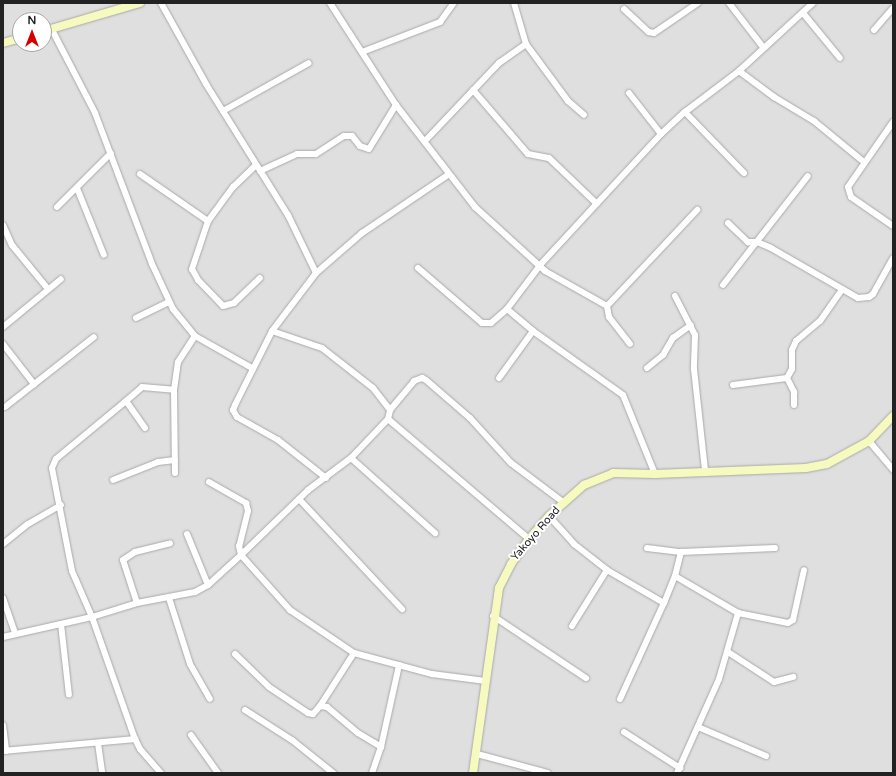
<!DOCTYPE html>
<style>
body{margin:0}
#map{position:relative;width:896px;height:776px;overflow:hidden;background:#f2efe9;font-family:"Varela Round",sans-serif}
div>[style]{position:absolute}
.residential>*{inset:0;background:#e0dfdf}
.roads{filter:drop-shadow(0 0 1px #a9a9a9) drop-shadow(0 0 1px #a9a9a9)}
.minor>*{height:6px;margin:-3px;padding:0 3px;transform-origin:3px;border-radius:3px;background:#fff}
.secondary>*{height:8px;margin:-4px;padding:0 4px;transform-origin:4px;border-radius:4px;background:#f7fabf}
span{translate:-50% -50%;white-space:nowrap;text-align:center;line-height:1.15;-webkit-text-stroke:4px #fff;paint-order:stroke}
.street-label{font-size:11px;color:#222}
.frame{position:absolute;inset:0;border:4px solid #222;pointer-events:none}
.north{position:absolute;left:12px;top:12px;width:40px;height:40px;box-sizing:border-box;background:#fff;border:1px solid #a7a7a7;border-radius:50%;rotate:0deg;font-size:11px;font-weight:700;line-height:16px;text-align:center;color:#222}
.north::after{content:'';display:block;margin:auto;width:14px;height:18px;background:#d40000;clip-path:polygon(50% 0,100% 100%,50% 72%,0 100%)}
</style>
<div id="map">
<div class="residential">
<div style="clip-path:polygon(evenodd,3px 3px,893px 3px,893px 773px,3px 773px,3px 3px,20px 20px,44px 20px,44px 44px,20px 44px,20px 20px)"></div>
</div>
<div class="roads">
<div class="minor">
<div style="left:161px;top:3px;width:93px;rotate:60.9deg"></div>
<div style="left:206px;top:84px;width:155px;rotate:58deg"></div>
<div style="left:288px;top:215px;width:64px;rotate:64.2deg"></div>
<div style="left:330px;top:3px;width:121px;rotate:57.1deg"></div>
<div style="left:396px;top:105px;width:129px;rotate:52.2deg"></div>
<div style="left:475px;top:207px;width:95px;rotate:42.4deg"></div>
<div style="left:545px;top:271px;width:71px;rotate:29.4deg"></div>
<div style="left:607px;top:306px;width:11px;rotate:80deg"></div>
<div style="left:609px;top:317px;width:34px;rotate:52deg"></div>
<div style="left:514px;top:3px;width:43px;rotate:73.7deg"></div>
<div style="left:526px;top:44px;width:71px;rotate:53.6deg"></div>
<div style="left:568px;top:101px;width:21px;rotate:41deg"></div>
<div style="left:729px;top:3px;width:56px;rotate:52.3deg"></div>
<div style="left:624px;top:9px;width:34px;rotate:43deg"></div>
<div style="left:649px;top:32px;width:5px;rotate:11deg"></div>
<div style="left:654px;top:33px;width:53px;rotate:-34.3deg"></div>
<div style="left:803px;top:13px;width:58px;rotate:50.6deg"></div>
<div style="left:51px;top:28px;width:96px;rotate:62.6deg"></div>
<div style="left:95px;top:113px;width:161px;rotate:69.3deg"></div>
<div style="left:152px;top:264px;width:50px;rotate:65deg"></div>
<div style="left:173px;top:309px;width:35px;rotate:51deg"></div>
<div style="left:195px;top:336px;width:65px;rotate:29.3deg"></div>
<div style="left:874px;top:30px;width:29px;rotate:-49deg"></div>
<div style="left:362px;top:52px;width:84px;rotate:-21deg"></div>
<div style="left:440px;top:22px;width:24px;rotate:-54deg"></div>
<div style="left:739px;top:71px;width:44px;rotate:36.6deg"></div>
<div style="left:774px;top:97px;width:47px;rotate:31deg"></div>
<div style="left:814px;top:121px;width:65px;rotate:39.4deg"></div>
<div style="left:473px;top:90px;width:84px;rotate:49.3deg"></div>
<div style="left:528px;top:154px;width:21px;rotate:11deg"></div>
<div style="left:549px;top:158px;width:66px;rotate:43.8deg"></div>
<div style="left:629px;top:93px;width:52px;rotate:52deg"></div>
<div style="left:223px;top:111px;width:98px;rotate:-29.2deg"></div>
<div style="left:685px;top:112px;width:85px;rotate:46deg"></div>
<div style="left:893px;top:122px;width:79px;rotate:124.7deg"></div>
<div style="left:848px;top:187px;width:10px;rotate:73deg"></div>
<div style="left:851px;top:197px;width:51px;rotate:34.6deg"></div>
<div style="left:425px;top:141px;width:108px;rotate:-46.5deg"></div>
<div style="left:499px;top:63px;width:33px;rotate:-35deg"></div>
<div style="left:256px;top:165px;width:32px;rotate:136deg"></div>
<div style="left:233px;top:187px;width:42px;rotate:126.3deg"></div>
<div style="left:208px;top:221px;width:51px;rotate:108.4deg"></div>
<div style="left:192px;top:269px;width:13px;rotate:61deg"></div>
<div style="left:198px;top:280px;width:36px;rotate:46deg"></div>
<div style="left:223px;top:306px;width:11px;rotate:-15deg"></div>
<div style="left:234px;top:303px;width:36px;rotate:-44deg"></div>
<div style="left:260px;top:171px;width:41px;rotate:-24.7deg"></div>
<div style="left:297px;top:154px;width:19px"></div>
<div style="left:316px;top:154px;width:33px;rotate:-33deg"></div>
<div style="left:344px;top:136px;width:8px"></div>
<div style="left:352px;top:136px;width:13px;rotate:51deg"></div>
<div style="left:360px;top:146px;width:9px;rotate:18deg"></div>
<div style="left:369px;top:149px;width:52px;rotate:-58.5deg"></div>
<div style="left:140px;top:174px;width:83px;rotate:34.7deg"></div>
<div style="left:77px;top:188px;width:72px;rotate:68.1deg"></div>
<div style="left:57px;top:207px;width:76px;rotate:-45deg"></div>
<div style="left:728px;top:223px;width:28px;rotate:44deg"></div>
<div style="left:748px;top:242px;width:9px"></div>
<div style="left:757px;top:242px;width:15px;rotate:23deg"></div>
<div style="left:771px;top:248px;width:100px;rotate:29.9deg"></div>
<div style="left:858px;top:298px;width:11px;rotate:-5deg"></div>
<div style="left:869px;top:297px;width:5px;rotate:-37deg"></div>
<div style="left:873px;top:294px;width:41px;rotate:-60.9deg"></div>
<div style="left:3px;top:225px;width:22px;rotate:66deg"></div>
<div style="left:12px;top:245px;width:57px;rotate:50.7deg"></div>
<div style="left:418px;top:268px;width:84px;rotate:40.7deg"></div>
<div style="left:482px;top:323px;width:9px"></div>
<div style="left:491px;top:323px;width:21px;rotate:-41deg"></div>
<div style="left:507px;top:309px;width:56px;rotate:-52.9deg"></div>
<div style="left:541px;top:264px;width:177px;rotate:-47.3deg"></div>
<div style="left:661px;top:134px;width:33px;rotate:-43deg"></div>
<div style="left:685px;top:112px;width:68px;rotate:-37.2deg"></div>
<div style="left:739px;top:71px;width:100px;rotate:-42.6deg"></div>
<div style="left:723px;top:285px;width:138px;rotate:-52.1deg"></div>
<div style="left:675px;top:296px;width:44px;rotate:62.9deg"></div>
<div style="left:695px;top:335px;width:34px;rotate:92deg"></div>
<div style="left:694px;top:369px;width:103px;rotate:83.8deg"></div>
<div style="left:607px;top:306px;width:132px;rotate:-46.8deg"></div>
<div style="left:507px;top:309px;width:34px;rotate:40deg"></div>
<div style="left:533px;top:331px;width:110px;rotate:35.4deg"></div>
<div style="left:623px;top:395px;width:85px;rotate:67.9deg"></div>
<div style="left:136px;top:318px;width:37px;rotate:-26deg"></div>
<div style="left:3px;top:327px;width:75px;rotate:-39.6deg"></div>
<div style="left:272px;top:331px;width:53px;rotate:18.8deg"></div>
<div style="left:322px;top:348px;width:65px;rotate:38.1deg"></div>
<div style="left:373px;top:388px;width:28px;rotate:52deg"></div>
<div style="left:3px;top:344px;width:51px;rotate:52.2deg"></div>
<div style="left:647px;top:368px;width:21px;rotate:-39deg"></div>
<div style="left:663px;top:355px;width:20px;rotate:-60deg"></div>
<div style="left:673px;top:338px;width:22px;rotate:-36deg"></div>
<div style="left:499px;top:378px;width:58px;rotate:-54.1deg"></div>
<div style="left:787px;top:378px;width:16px;rotate:63deg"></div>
<div style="left:794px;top:392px;width:13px;rotate:90deg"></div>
<div style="left:733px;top:385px;width:54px;rotate:-7.4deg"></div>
<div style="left:787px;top:378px;width:10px;rotate:-61deg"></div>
<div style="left:792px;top:369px;width:19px;rotate:-90deg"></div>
<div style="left:792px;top:350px;width:10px;rotate:-66deg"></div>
<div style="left:796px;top:341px;width:31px;rotate:-40deg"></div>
<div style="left:820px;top:321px;width:38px;rotate:-55deg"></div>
<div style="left:126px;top:401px;width:21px;rotate:-41deg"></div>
<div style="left:142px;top:387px;width:32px;rotate:5deg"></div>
<div style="left:5px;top:407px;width:113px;rotate:-38.2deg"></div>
<div style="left:145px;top:428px;width:33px;rotate:-125deg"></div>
<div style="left:126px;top:401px;width:91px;rotate:140.4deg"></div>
<div style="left:56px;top:459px;width:10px;rotate:114deg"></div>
<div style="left:52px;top:468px;width:105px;rotate:79deg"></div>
<div style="left:72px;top:571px;width:50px;rotate:66.5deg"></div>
<div style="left:92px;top:617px;width:129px;rotate:70.6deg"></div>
<div style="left:135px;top:739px;width:11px;rotate:63deg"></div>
<div style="left:140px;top:749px;width:32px;rotate:49deg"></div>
<div style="left:869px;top:441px;width:38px;rotate:50deg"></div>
<div style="left:351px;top:458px;width:113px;rotate:41.8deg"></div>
<div style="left:175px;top:473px;width:83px;rotate:-90.7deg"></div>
<div style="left:174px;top:390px;width:28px;rotate:-82deg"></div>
<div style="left:178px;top:362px;width:31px;rotate:-57deg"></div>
<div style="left:326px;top:478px;width:61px;rotate:-141.6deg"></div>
<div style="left:278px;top:440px;width:47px;rotate:-150.7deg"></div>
<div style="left:237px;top:417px;width:8px;rotate:-120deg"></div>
<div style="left:233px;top:410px;width:5px;rotate:-68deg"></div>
<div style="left:235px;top:405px;width:83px;rotate:-63.4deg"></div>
<div style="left:272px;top:331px;width:73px;rotate:-52.8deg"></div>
<div style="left:316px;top:273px;width:61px;rotate:-41deg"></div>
<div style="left:362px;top:233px;width:105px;rotate:-34.1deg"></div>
<div style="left:113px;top:480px;width:48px;rotate:-21.8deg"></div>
<div style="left:158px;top:462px;width:17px;rotate:-7deg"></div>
<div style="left:209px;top:482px;width:43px;rotate:29.6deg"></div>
<div style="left:246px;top:503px;width:8px;rotate:76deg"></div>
<div style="left:248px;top:511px;width:36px;rotate:104deg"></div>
<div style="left:239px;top:546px;width:9px;rotate:77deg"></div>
<div style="left:241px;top:555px;width:74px;rotate:48.3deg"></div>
<div style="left:290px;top:610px;width:77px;rotate:33.9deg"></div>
<div style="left:354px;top:653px;width:81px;rotate:15.1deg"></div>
<div style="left:432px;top:674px;width:54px;rotate:7.4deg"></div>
<div style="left:299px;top:499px;width:151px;rotate:46.9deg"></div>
<div style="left:549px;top:516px;width:38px;rotate:48deg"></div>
<div style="left:574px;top:544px;width:42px;rotate:38.2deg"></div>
<div style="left:607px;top:570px;width:66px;rotate:30.1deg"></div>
<div style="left:187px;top:534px;width:55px;rotate:67.6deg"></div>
<div style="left:529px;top:539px;width:185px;rotate:-139.6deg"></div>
<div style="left:388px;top:419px;width:9px;rotate:-77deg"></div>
<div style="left:390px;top:410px;width:38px;rotate:-50deg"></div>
<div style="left:414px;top:381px;width:9px;rotate:-21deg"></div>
<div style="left:422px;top:378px;width:4px;rotate:27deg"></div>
<div style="left:426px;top:380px;width:58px;rotate:40.8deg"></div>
<div style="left:470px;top:418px;width:61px;rotate:47.7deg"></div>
<div style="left:511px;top:463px;width:66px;rotate:37deg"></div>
<div style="left:3px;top:544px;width:32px;rotate:-39deg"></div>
<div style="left:28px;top:524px;width:38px;rotate:-30deg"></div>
<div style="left:647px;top:548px;width:34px;rotate:7deg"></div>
<div style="left:681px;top:552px;width:94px;rotate:-2.4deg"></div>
<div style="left:675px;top:576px;width:73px;rotate:30.4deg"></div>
<div style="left:738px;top:613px;width:51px;rotate:11.3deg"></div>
<div style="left:788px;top:623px;width:6px;rotate:-31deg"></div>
<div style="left:793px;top:620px;width:51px;rotate:-77.6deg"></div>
<div style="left:3px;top:598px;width:37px;rotate:71deg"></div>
<div style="left:169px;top:598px;width:69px;rotate:72.3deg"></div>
<div style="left:190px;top:664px;width:40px;rotate:60.3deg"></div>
<div style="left:137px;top:603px;width:45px;rotate:-108deg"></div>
<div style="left:123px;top:560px;width:14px;rotate:-34deg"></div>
<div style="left:135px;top:552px;width:36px;rotate:-14deg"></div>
<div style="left:493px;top:616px;width:112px;rotate:33.7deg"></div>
<div style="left:61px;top:624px;width:71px;rotate:83.6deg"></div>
<div style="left:572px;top:626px;width:66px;rotate:-58deg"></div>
<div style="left:3px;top:637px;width:91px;rotate:-12.7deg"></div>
<div style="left:92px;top:617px;width:47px;rotate:-17.3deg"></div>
<div style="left:137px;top:603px;width:59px;rotate:-10.7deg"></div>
<div style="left:195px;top:592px;width:15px;rotate:-28deg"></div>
<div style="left:208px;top:585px;width:45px;rotate:-42.3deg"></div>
<div style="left:241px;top:555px;width:93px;rotate:-44.1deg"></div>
<div style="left:308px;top:490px;width:54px;rotate:-36.7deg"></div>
<div style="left:351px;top:458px;width:54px;rotate:-46.5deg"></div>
<div style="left:728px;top:652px;width:55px;rotate:33.1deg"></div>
<div style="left:774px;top:682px;width:20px;rotate:-15deg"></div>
<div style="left:235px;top:654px;width:47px;rotate:44.1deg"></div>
<div style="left:269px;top:687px;width:47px;rotate:33.7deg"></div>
<div style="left:308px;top:713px;width:5px;rotate:11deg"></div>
<div style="left:313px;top:714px;width:11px;rotate:-49deg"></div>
<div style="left:320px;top:706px;width:7px;rotate:8deg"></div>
<div style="left:327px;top:707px;width:40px;rotate:40deg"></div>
<div style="left:358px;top:733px;width:27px;rotate:31deg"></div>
<div style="left:620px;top:699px;width:106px;rotate:-65.4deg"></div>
<div style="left:664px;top:603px;width:29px;rotate:-68deg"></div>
<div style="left:675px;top:576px;width:25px;rotate:-76deg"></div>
<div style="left:320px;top:706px;width:63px;rotate:-57.3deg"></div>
<div style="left:245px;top:710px;width:56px;rotate:32.6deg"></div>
<div style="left:292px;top:740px;width:53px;rotate:38.8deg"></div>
<div style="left:3px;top:725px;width:26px;rotate:83deg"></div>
<div style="left:698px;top:727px;width:74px;rotate:23.1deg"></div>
<div style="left:624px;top:732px;width:67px;rotate:32.7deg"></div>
<div style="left:191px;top:735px;width:47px;rotate:54.6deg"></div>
<div style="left:98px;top:743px;width:30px;rotate:82deg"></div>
<div style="left:3px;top:751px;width:133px;rotate:-5.2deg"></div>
<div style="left:477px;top:754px;width:73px;rotate:15deg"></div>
<div style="left:372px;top:773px;width:28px;rotate:-71deg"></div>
<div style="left:381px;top:747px;width:84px;rotate:-77.6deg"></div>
<div style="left:677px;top:773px;width:103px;rotate:-65.9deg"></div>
<div style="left:719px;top:679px;width:69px;rotate:-73.9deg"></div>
</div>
<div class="secondary">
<div style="left:44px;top:31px;width:100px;rotate:-16.3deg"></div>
<div style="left:3px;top:43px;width:18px;rotate:-16deg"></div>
<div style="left:473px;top:773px;width:187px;rotate:-82deg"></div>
<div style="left:499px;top:588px;width:27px;rotate:-63deg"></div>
<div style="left:511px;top:564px;width:31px;rotate:-54deg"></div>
<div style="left:529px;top:539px;width:30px;rotate:-49deg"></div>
<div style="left:549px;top:516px;width:47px;rotate:-41.5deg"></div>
<div style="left:584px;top:485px;width:31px;rotate:-22deg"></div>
<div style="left:613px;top:473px;width:42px;rotate:1.4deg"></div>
<div style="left:655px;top:474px;width:151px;rotate:-2.3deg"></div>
<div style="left:806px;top:468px;width:21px;rotate:-11deg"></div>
<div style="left:827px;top:464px;width:48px;rotate:-28.7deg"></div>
<div style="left:869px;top:441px;width:35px;rotate:-46deg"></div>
</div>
</div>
<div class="street-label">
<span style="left:536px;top:534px;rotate:-49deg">Yakoyo Road</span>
</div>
<div class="frame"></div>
<div class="north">N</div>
</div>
